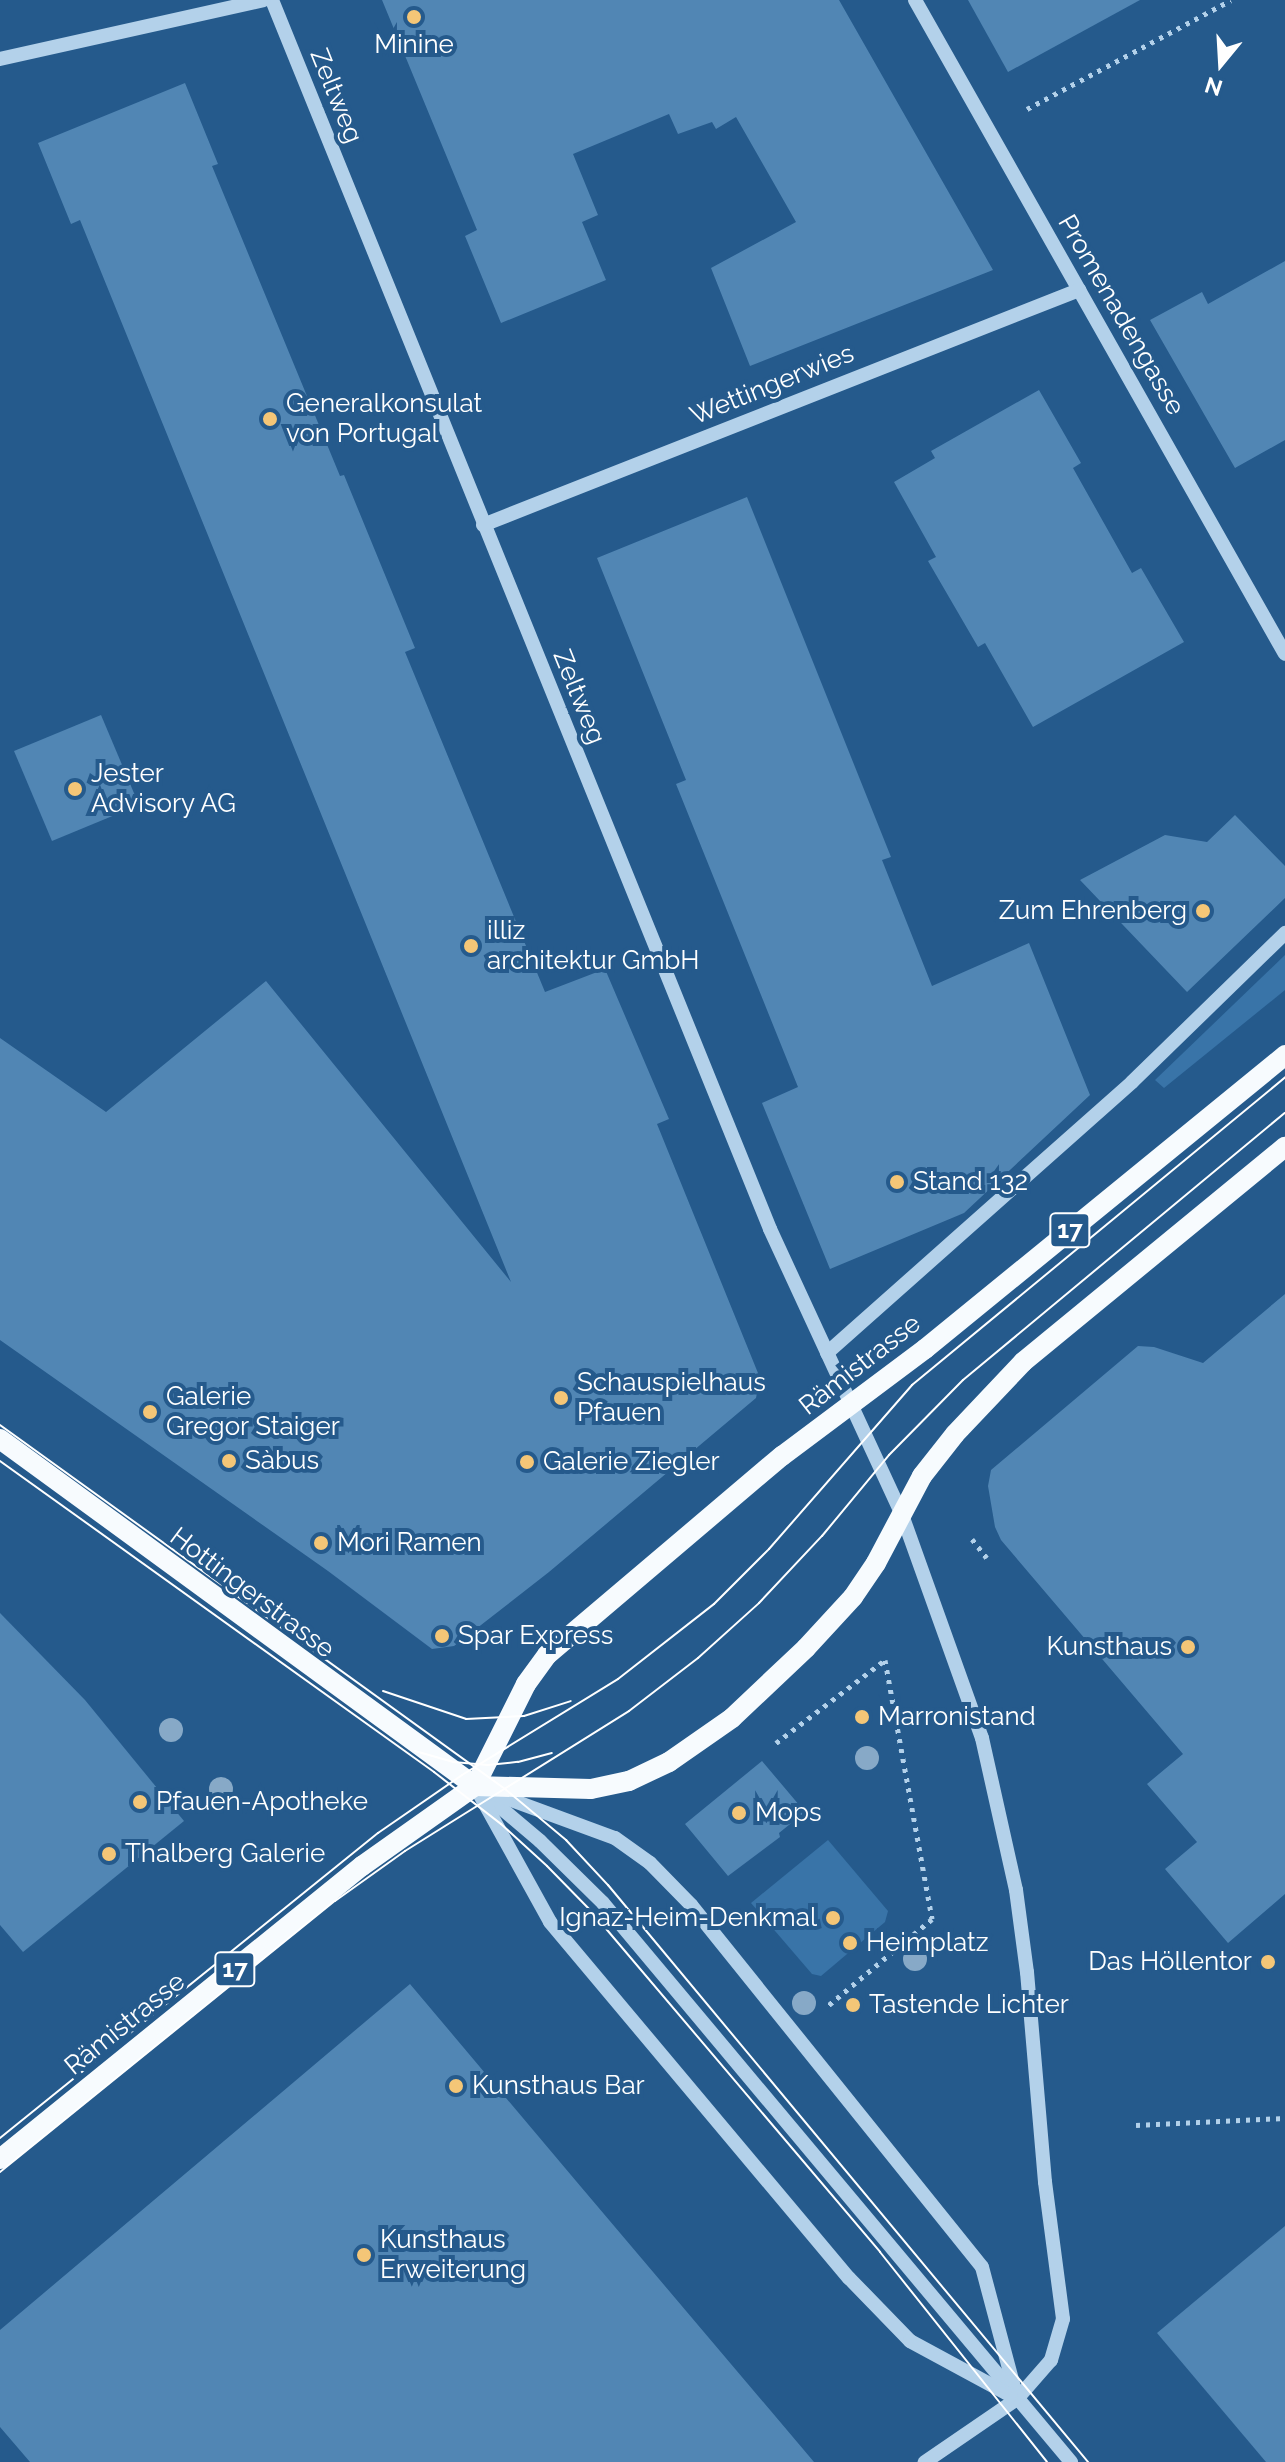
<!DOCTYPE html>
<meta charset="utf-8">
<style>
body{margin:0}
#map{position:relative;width:1285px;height:2462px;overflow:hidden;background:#255a8c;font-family:Raleway,sans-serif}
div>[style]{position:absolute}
.green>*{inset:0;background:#3974a8}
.building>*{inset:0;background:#5186b4}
.path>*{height:5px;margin-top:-2.5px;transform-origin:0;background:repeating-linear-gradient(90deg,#b3d1ea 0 4px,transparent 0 10px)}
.minor>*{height:14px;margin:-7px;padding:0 7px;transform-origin:7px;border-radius:7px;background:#b3d1ea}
.major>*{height:20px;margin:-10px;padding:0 10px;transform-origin:10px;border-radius:10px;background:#f7fbfe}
.tram>*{height:2px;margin:-1px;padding:0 1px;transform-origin:1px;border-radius:1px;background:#fff}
.trees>*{width:24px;height:24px;margin:-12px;border-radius:50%;background:#87a9c7}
.dots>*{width:22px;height:22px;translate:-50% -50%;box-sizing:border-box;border:4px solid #255a8c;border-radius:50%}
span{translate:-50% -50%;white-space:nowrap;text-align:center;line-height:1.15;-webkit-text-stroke:8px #255a8c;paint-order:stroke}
.shield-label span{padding:2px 6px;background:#255a8c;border:2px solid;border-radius:6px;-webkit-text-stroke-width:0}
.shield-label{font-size:24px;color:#fff;font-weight:700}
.poi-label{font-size:26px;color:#fff}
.left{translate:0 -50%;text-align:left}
.right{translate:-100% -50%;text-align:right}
.street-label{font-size:26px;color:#fff}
.north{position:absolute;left:1181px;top:24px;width:80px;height:80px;-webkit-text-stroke:6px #255a8c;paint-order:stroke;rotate:198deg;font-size:22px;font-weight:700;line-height:32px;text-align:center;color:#fff}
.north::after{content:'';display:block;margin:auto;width:28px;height:36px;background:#fff;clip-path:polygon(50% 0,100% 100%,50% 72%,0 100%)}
</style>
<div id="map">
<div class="green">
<div style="clip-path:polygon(1285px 955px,1285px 990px,1164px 1088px,1155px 1080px)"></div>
<div style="clip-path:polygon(828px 1840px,888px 1911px,885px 1922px,821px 1976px,812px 1974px,751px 1903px)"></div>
</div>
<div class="building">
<div style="clip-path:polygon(382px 0,839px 0,993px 270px,750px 366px,711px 268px,796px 222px,736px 117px,716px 129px,712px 122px,678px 134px,669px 114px,573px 154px,598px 215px,582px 222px,606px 280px,501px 323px,465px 236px,477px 230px)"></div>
<div style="clip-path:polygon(968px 0,1140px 0,1008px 72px)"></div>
<div style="clip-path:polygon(185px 83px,218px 164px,212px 166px,340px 476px,344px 475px,415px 648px,405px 652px,545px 992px,605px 969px,669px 1119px,657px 1124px,760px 1378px,756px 1398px,549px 1572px,454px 1646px,432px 1649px,328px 1571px,0 1340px,0 1038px,106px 1112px,266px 981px,511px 1282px,80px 220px,71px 224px,38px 143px)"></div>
<div style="clip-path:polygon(1285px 261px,1285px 440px,1235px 468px,1150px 320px,1202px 292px,1208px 304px)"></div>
<div style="clip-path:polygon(1039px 390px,1081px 463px,1073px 468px,1132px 573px,1141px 568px,1184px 642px,1033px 727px,985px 643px,978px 647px,928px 561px,936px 557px,894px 482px,935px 458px,931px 451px)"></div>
<div style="clip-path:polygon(747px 497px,891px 857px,882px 860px,932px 986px,1029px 943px,1090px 1095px,964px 1213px,830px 1269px,762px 1103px,798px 1087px,676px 784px,686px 780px,597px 558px)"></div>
<div style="clip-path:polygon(101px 715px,139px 805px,52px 841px,14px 751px)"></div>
<div style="clip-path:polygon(1235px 815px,1285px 866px,1285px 898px,1187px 992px,1080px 880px,1165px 835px,1207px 842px)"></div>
<div style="clip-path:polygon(1285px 1294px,1285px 1894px,1228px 1943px,1165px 1869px,1197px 1842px,1147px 1784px,1183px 1754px,1001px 1540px,995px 1527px,988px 1486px,991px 1470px,1138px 1346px,1154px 1347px,1203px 1363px)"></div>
<div style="clip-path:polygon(0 1613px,85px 1700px,184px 1821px,23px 1952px,0 1925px)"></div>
<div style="clip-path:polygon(762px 1761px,805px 1812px,779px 1833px,780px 1837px,728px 1876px,685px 1824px)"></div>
<div style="clip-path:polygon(410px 1984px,576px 2181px,814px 2462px,30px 2462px,0 2427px,0 2330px)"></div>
<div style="clip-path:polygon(1285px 2226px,1285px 2462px,1266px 2462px,1157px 2333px)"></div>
</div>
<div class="path">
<div style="left:1027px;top:109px;width:231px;rotate:-28.1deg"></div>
<div style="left:972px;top:1539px;width:24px;rotate:52deg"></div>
<div style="left:776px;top:1743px;width:137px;rotate:-37.3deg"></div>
<div style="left:885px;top:1660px;width:263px;rotate:79.7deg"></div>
<div style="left:932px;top:1919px;width:139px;rotate:140.2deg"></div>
<div style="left:1136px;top:2125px;width:149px;rotate:-2.7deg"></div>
</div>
<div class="minor">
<div style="left:272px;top:0;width:1326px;rotate:67.94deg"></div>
<div style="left:770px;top:1229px;width:312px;rotate:65.2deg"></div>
<div style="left:901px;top:1512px;width:240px;rotate:70.3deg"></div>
<div style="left:982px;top:1738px;width:156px;rotate:77.4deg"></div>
<div style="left:1016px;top:1890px;width:83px;rotate:82.4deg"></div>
<div style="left:1027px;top:1972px;width:211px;rotate:85.1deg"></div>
<div style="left:1045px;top:2182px;width:138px;rotate:82.5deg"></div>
<div style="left:1063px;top:2319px;width:43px;rotate:106.3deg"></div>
<div style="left:1051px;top:2360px;width:52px;rotate:131.1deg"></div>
<div style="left:1017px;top:2399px;width:112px;rotate:145.6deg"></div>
<div style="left:915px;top:0;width:751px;rotate:60.5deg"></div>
<div style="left:0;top:59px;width:270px;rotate:-12.6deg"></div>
<div style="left:483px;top:525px;width:641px;rotate:-21.52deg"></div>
<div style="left:827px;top:1353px;width:408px;rotate:-41.6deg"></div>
<div style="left:1132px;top:1082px;width:214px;rotate:-44.2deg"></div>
<div style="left:475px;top:1786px;width:85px;rotate:40.2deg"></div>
<div style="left:540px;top:1841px;width:88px;rotate:44.5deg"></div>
<div style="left:603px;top:1903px;width:729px;rotate:50.06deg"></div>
<div style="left:487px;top:1791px;width:136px;rotate:20.2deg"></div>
<div style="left:615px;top:1838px;width:43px;rotate:35.5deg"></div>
<div style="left:650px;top:1863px;width:59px;rotate:45.7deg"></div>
<div style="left:691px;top:1905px;width:464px;rotate:51.2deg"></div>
<div style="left:982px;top:2267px;width:132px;rotate:75.1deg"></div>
<div style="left:480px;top:1795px;width:145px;rotate:61.1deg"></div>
<div style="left:550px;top:1922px;width:465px;rotate:50deg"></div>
<div style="left:849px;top:2278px;width:88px;rotate:45.9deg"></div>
<div style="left:910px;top:2341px;width:114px;rotate:28.4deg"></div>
</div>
<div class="major">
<div style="left:0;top:1439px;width:588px;rotate:36.15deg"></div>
<div style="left:475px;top:1786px;width:116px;rotate:1.5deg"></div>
<div style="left:591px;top:1789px;width:39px;rotate:-12deg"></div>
<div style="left:629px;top:1781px;width:44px;rotate:-25.4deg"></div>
<div style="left:669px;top:1762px;width:77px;rotate:-34.9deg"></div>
<div style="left:732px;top:1718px;width:102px;rotate:-43.4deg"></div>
<div style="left:806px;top:1648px;width:69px;rotate:-47.3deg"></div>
<div style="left:853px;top:1597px;width:41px;rotate:-55.9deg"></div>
<div style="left:876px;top:1563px;width:98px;rotate:-62.1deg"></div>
<div style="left:922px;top:1476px;width:53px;rotate:-51.8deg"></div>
<div style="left:955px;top:1434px;width:99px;rotate:-46.6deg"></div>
<div style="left:1023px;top:1362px;width:339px;rotate:-39.4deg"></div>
<div style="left:0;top:2159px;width:466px;rotate:-39deg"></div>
<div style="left:362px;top:1866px;width:138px;rotate:-35.3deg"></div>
<div style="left:475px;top:1786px;width:114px;rotate:-63.4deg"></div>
<div style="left:526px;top:1684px;width:36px;rotate:-54deg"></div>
<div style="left:547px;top:1655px;width:308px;rotate:-40.3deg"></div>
<div style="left:782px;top:1456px;width:179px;rotate:-36.8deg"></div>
<div style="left:925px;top:1349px;width:465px;rotate:-39.2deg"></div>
</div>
<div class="tram">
<div style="left:0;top:1425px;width:623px;rotate:35.78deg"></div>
<div style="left:505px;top:1789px;width:80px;rotate:39.9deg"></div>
<div style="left:566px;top:1840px;width:62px;rotate:47deg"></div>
<div style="left:608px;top:1885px;width:751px;rotate:50.24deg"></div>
<div style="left:0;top:1461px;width:534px;rotate:35.62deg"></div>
<div style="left:434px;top:1772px;width:85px;rotate:37.8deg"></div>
<div style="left:501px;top:1824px;width:62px;rotate:42.4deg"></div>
<div style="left:547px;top:1866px;width:63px;rotate:45.6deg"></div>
<div style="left:591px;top:1911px;width:447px;rotate:49.7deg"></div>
<div style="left:880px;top:2252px;width:268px;rotate:51.5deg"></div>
<div style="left:383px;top:1691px;width:88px;rotate:18.6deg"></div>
<div style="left:466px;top:1719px;width:58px;rotate:-3deg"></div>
<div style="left:524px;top:1716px;width:49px;rotate:-17.7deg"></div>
<div style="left:415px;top:1751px;width:40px;rotate:16deg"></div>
<div style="left:453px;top:1762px;width:35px;rotate:5deg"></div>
<div style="left:488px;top:1765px;width:30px;rotate:-6deg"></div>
<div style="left:518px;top:1762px;width:35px;rotate:-15deg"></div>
<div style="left:0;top:2138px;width:486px;rotate:-38.9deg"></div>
<div style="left:378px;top:1833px;width:102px;rotate:-34.6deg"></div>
<div style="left:462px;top:1775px;width:183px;rotate:-31.6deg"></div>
<div style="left:618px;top:1679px;width:122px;rotate:-38deg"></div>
<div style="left:714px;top:1604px;width:78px;rotate:-45deg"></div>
<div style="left:769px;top:1549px;width:218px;rotate:-48.9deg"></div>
<div style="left:912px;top:1385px;width:484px;rotate:-39.5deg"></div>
<div style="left:0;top:2172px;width:431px;rotate:-39deg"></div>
<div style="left:335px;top:1901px;width:86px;rotate:-35.5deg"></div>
<div style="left:405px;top:1851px;width:264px;rotate:-32deg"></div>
<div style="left:629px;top:1711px;width:87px;rotate:-37.5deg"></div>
<div style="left:698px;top:1658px;width:82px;rotate:-42deg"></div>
<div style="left:759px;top:1603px;width:92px;rotate:-46.8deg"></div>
<div style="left:822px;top:1536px;width:105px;rotate:-50.4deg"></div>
<div style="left:889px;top:1455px;width:105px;rotate:-45.4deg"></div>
<div style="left:963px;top:1380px;width:418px;rotate:-39.7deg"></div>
</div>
<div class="trees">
<div style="left:171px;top:1730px"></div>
<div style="left:867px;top:1758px"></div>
<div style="left:221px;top:1789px"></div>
<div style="left:915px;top:1959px"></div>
<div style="left:804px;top:2003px"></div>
</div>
<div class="dots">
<div style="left:414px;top:17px;background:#f4c677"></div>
<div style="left:270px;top:419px;background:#f4c677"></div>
<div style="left:75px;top:789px;background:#f4c677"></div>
<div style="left:1203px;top:911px;background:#f4c677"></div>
<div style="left:471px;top:946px;background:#f4c677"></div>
<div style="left:897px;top:1182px;background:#f4c677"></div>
<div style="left:561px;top:1398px;background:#f4c677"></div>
<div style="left:150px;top:1412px;background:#f4c677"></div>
<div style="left:229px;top:1461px;background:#f4c677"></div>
<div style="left:527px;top:1462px;background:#f4c677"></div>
<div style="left:321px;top:1543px;background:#f4c677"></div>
<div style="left:442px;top:1636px;background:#f4c677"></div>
<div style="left:1188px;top:1647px;background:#f4c677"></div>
<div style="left:862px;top:1717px;background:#f4c677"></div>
<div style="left:140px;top:1802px;background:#f4c677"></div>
<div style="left:739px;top:1813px;background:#f4c677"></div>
<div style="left:109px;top:1854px;background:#f4c677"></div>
<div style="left:833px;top:1918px;background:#f4c677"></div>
<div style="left:850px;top:1943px;background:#f4c677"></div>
<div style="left:1268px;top:1962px;background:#f4c677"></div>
<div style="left:853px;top:2005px;background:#f4c677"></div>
<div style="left:456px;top:2086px;background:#f4c677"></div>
<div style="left:364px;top:2255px;background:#f4c677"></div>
</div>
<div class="shield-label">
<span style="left:1070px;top:1230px">17</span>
<span style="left:235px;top:1969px">17</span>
</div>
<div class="poi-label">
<span style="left:414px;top:45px">Minine</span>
<span class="left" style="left:286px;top:419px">Generalkonsulat<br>von Portugal</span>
<span class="left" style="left:91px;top:789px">Jester<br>Advisory AG</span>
<span class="right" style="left:1187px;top:911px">Zum Ehrenberg</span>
<span class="left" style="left:487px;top:946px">illiz<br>architektur GmbH</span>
<span class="left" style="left:913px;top:1182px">Stand 132</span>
<span class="left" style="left:577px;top:1398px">Schauspielhaus<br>Pfauen</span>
<span class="left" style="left:166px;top:1412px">Galerie<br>Gregor Staiger</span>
<span class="left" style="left:245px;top:1461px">Sàbus</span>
<span class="left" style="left:543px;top:1462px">Galerie Ziegler</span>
<span class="left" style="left:337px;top:1543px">Mori Ramen</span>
<span class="left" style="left:458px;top:1636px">Spar Express</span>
<span class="right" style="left:1172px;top:1647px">Kunsthaus</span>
<span class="left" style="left:878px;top:1717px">Marronistand</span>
<span class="left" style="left:156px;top:1802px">Pfauen-Apotheke</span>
<span class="left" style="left:755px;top:1813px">Mops</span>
<span class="left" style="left:125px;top:1854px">Thalberg Galerie</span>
<span class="right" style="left:817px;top:1918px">Ignaz-Heim-Denkmal</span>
<span class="left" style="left:866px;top:1943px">Heimplatz</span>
<span class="right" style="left:1252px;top:1962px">Das Höllentor</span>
<span class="left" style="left:869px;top:2005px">Tastende Lichter</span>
<span class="left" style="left:472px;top:2086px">Kunsthaus Bar</span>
<span class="left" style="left:380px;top:2255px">Kunsthaus<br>Erweiterung</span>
</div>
<div class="street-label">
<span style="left:336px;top:96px;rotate:68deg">Zeltweg</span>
<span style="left:1121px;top:315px;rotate:60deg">Promenadengasse</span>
<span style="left:772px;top:385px;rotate:-22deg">Wettingerwies</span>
<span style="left:579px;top:697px;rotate:68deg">Zeltweg</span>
<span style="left:860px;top:1365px;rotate:-38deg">Rämistrasse</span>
<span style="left:252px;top:1593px;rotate:37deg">Hottingerstrasse</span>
<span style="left:125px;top:2024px;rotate:-39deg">Rämistrasse</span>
</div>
<div class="north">N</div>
</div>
